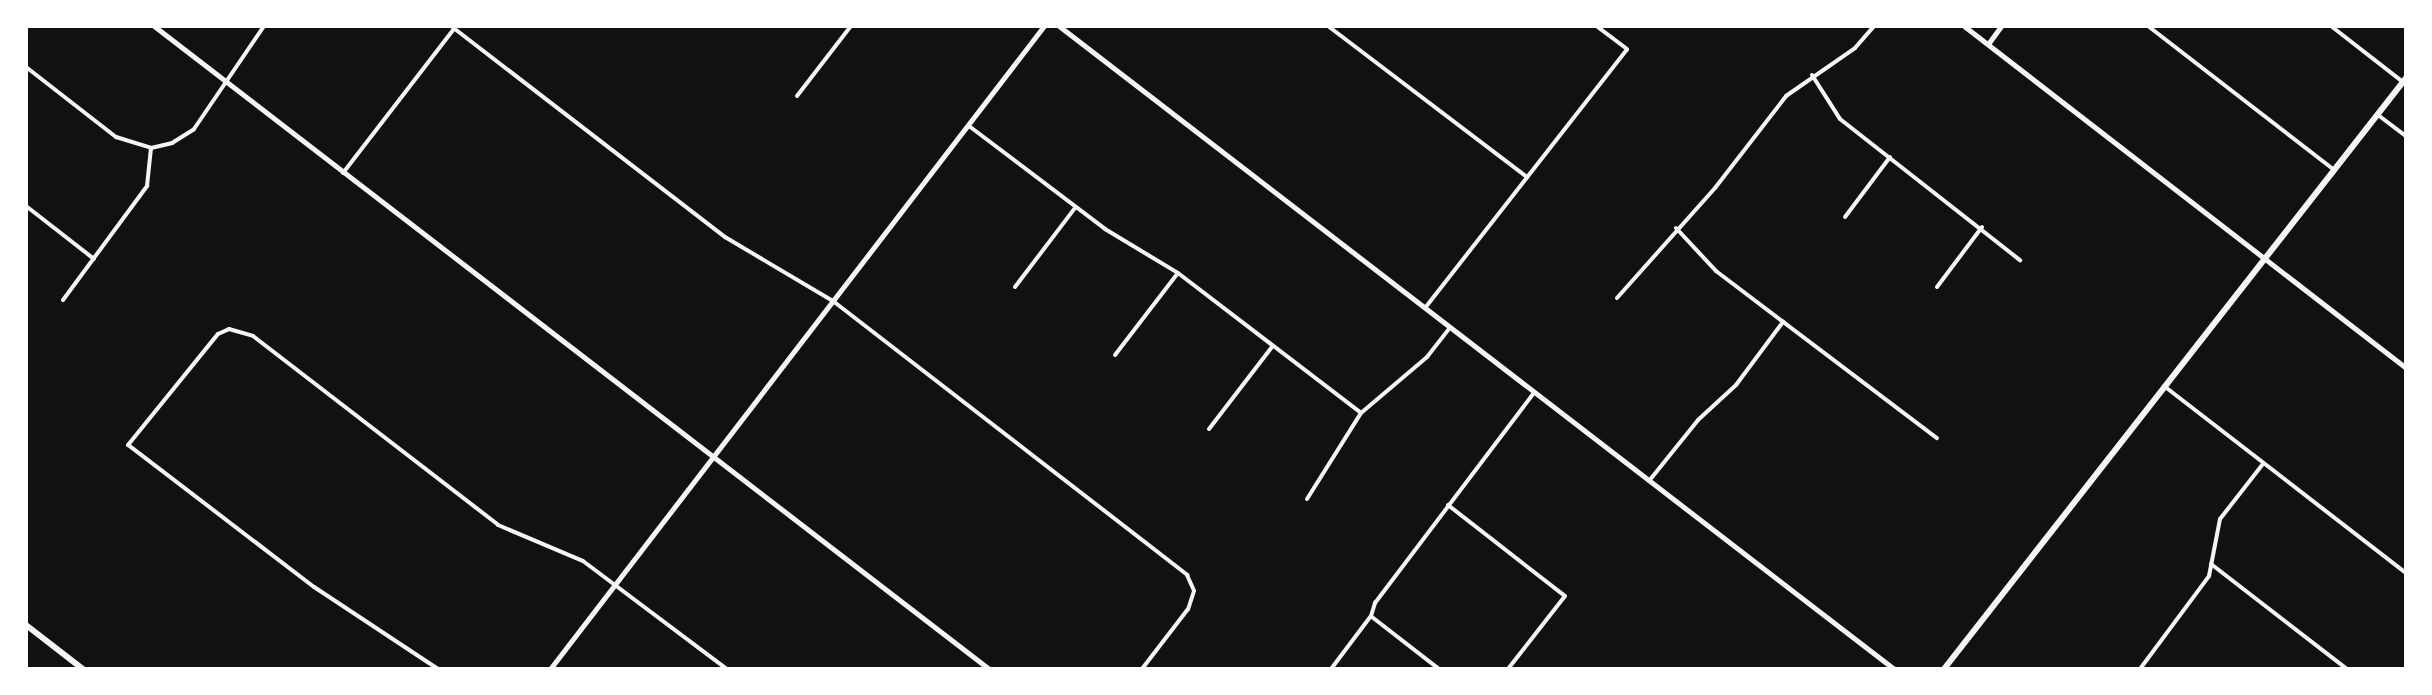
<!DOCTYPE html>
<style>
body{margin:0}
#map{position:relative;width:2432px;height:695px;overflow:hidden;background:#111;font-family:"Times New Roman",serif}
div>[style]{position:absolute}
.minor>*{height:4px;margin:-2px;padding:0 2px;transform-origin:2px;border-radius:2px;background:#f5f5f5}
.tertiary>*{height:5px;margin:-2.5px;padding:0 2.5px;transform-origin:2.5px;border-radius:2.5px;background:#f5f5f5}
.secondary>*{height:6px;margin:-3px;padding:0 3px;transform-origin:3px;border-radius:3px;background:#f5f5f5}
span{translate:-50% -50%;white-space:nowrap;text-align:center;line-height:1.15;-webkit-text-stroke:6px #fff;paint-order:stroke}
.frame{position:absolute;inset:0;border:28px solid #fff;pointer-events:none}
</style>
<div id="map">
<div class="minor">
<div style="left:451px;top:26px;width:346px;rotate:37.6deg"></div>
<div style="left:725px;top:237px;width:126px;rotate:30.7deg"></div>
<div style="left:833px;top:301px;width:448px;rotate:37.7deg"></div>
<div style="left:1187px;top:575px;width:17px;rotate:66deg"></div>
<div style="left:1194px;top:591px;width:19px;rotate:108deg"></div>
<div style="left:1188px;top:609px;width:76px;rotate:127.5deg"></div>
<div style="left:1328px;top:26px;width:250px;rotate:37.2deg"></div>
<div style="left:2148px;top:26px;width:235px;rotate:37.7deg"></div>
<div style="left:2331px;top:26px;width:91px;rotate:37.9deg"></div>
<div style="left:26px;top:67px;width:114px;rotate:37.9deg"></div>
<div style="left:116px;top:137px;width:37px;rotate:17deg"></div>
<div style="left:1812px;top:75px;width:52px;rotate:57.5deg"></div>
<div style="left:1840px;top:119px;width:229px;rotate:38.1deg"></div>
<div style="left:797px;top:96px;width:88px;rotate:-52.4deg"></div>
<div style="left:2378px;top:115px;width:35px;rotate:37deg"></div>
<div style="left:969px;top:126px;width:171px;rotate:37.1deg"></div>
<div style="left:1105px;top:229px;width:85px;rotate:31.1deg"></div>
<div style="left:1178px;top:273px;width:230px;rotate:37.4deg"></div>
<div style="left:343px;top:173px;width:182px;rotate:-52.4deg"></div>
<div style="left:26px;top:206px;width:86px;rotate:37.9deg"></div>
<div style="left:1845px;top:217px;width:75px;rotate:-53.1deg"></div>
<div style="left:1676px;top:228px;width:59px;rotate:47.1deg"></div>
<div style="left:1716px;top:271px;width:277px;rotate:37.1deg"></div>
<div style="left:1015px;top:287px;width:99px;rotate:-52.8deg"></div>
<div style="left:1937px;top:287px;width:75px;rotate:-53.1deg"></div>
<div style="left:1617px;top:298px;width:147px;rotate:-48.3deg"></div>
<div style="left:1715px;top:188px;width:116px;rotate:-52.3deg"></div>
<div style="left:1786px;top:96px;width:84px;rotate:-34.8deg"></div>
<div style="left:1855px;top:48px;width:29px;rotate:-49deg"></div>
<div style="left:63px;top:300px;width:142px;rotate:-53.6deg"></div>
<div style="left:147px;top:186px;width:38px;rotate:-84deg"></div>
<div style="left:151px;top:148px;width:22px;rotate:-13deg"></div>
<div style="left:172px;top:143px;width:26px;rotate:-32deg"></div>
<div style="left:194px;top:129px;width:125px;rotate:-55.8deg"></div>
<div style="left:1425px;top:308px;width:328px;rotate:-52deg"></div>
<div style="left:1627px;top:49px;width:38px;rotate:-143deg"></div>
<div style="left:1115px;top:355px;width:103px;rotate:-52.5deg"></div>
<div style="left:2164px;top:386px;width:306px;rotate:37.7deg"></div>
<div style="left:1209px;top:429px;width:103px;rotate:-52.5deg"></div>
<div style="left:1649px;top:481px;width:78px;rotate:-51.2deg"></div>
<div style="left:1698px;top:420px;width:52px;rotate:-42.6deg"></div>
<div style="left:1736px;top:385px;width:79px;rotate:-53.3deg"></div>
<div style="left:1307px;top:499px;width:102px;rotate:-57.9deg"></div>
<div style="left:1361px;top:413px;width:87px;rotate:-40.3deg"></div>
<div style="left:1427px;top:357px;width:36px;rotate:-52deg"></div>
<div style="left:1448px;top:505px;width:148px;rotate:37.9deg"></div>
<div style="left:1565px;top:596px;width:93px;rotate:128deg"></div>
<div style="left:2211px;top:564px;width:172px;rotate:37.7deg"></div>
<div style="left:1372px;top:617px;width:85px;rotate:37.8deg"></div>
<div style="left:438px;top:669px;width:149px;rotate:-146.5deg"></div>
<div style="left:314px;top:587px;width:234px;rotate:-142.6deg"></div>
<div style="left:128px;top:445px;width:143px;rotate:-51deg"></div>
<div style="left:218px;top:334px;width:12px;rotate:-24deg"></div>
<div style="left:229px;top:329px;width:25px;rotate:16deg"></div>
<div style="left:253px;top:336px;width:309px;rotate:37.6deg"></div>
<div style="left:498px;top:525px;width:92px;rotate:23deg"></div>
<div style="left:583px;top:561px;width:180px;rotate:36.9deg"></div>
<div style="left:1331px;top:669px;width:66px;rotate:-53deg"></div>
<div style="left:1371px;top:616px;width:14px;rotate:-73deg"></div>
<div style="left:1375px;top:603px;width:262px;rotate:-52.9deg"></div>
<div style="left:2140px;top:669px;width:116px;rotate:-53.4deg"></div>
<div style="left:2209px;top:576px;width:58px;rotate:-79.1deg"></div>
<div style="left:2220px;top:519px;width:70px;rotate:-52deg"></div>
</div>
<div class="tertiary">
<div style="left:154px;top:26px;width:1054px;rotate:37.6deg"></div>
<div style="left:1059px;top:26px;width:1054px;rotate:37.6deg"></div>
<div style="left:1964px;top:26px;width:559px;rotate:37.73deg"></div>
<div style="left:1988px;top:44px;width:22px;rotate:-54deg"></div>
<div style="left:550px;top:669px;width:811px;rotate:-52.47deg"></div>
</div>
<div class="secondary">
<div style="left:26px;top:625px;width:72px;rotate:37.7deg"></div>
<div style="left:1944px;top:669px;width:750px;rotate:-51.98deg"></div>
</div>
<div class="frame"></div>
</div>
